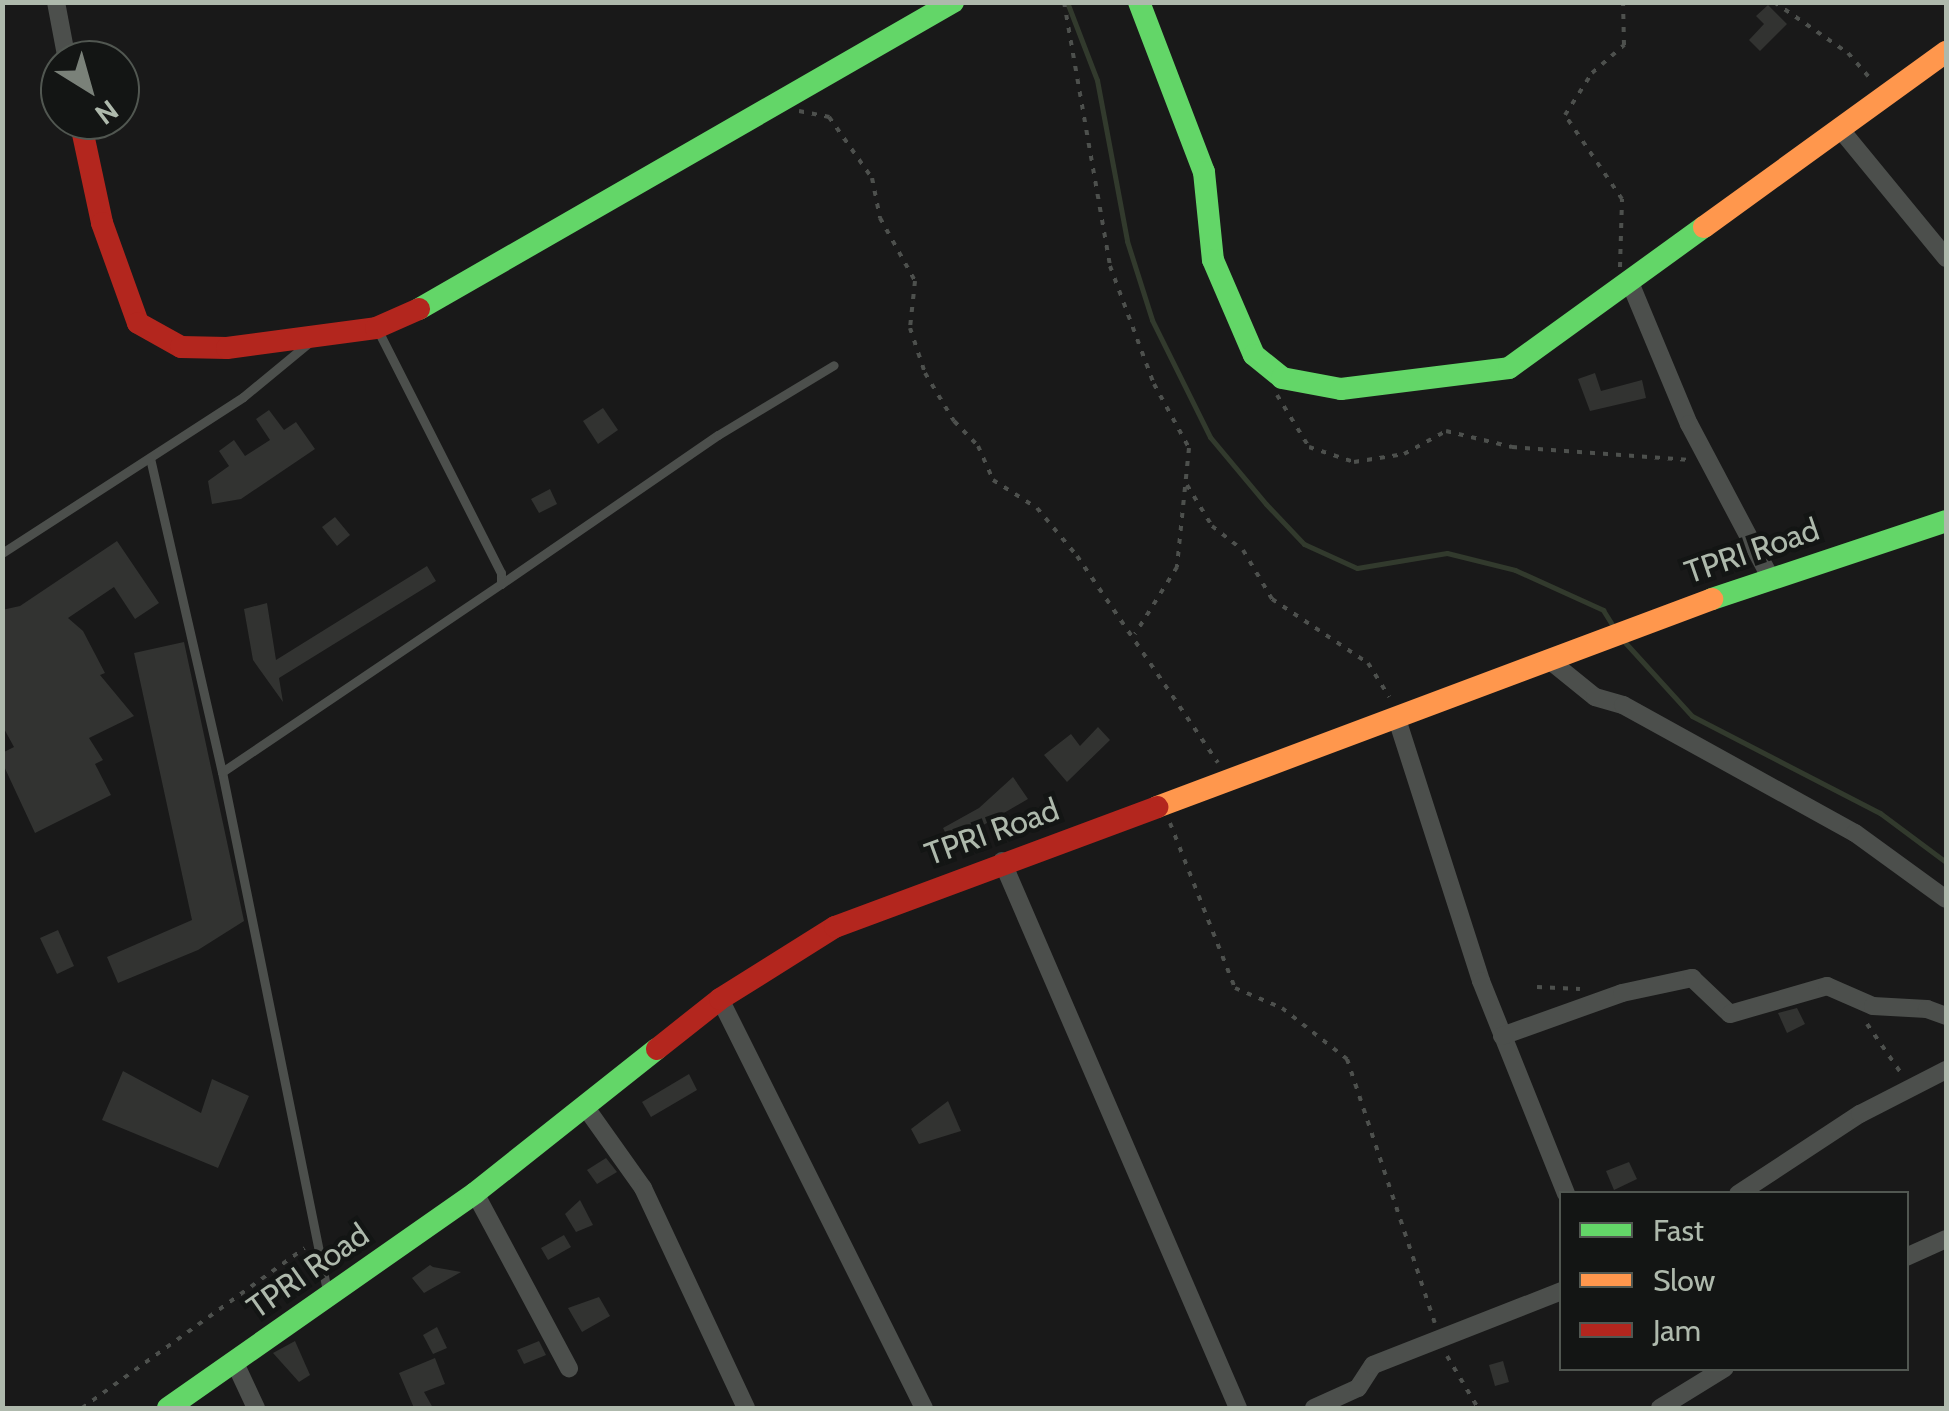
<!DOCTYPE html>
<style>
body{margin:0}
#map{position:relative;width:1949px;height:1411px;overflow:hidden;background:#191919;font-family:Cabin,sans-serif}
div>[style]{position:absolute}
.stream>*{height:5px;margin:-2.5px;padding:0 2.5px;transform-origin:2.5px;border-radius:2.5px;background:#323a2d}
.building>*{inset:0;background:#323331}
.path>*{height:4px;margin-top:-2px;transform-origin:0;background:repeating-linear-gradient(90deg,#4d504d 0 5px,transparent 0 13px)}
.lane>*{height:9px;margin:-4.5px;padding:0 4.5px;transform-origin:4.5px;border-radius:4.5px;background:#4c4f4c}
.street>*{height:18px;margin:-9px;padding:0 9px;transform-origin:9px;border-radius:9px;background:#4c4f4c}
.fast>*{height:22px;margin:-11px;padding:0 11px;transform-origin:11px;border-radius:11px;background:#63d668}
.slow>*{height:22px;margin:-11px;padding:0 11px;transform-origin:11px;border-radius:11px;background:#ff974d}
.jam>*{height:22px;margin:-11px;padding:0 11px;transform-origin:11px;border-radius:11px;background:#b3261e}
span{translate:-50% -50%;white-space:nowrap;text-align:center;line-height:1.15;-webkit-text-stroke:9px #131514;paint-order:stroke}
.street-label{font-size:32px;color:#aeb9ac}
.frame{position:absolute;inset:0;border:5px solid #aeb9ac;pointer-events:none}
.legend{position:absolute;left:1559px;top:1191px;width:350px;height:180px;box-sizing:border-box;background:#131514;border:2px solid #515751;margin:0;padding:12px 18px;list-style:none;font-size:30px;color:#aeb9ac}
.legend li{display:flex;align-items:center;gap:20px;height:50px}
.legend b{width:50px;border:2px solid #515751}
.north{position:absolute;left:40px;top:40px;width:100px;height:100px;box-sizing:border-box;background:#131514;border:2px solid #515751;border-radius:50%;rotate:143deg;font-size:28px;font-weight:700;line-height:40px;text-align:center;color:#aeb9ac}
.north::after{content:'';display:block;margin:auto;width:35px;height:45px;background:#7a8179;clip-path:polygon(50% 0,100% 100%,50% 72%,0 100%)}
</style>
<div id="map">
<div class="stream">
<div style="left:1067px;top:2px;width:84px;rotate:69deg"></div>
<div style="left:1097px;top:80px;width:164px;rotate:79.4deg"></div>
<div style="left:1127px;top:241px;width:83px;rotate:72.4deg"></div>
<div style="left:1152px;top:320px;width:131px;rotate:63.6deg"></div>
<div style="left:1210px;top:437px;width:87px;rotate:50.1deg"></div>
<div style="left:1266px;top:504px;width:55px;rotate:46.5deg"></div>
<div style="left:1304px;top:544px;width:58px;rotate:24.4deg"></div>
<div style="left:1357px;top:568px;width:91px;rotate:-9.5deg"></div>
<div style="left:1447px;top:553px;width:70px;rotate:14deg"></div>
<div style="left:1515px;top:570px;width:97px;rotate:24.4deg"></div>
<div style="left:1603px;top:610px;width:22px;rotate:58deg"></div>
<div style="left:1621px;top:638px;width:105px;rotate:47.7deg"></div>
<div style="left:1692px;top:716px;width:212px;rotate:27.3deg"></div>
<div style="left:1880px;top:813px;width:82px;rotate:36.6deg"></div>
</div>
<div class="building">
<div style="clip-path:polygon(1768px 5px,1787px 24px,1760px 51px,1749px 40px,1764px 24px,1756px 16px)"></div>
<div style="clip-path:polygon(1595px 373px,1601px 391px,1642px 380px,1646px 398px,1590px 411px,1578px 379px)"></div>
<div style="clip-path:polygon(603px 408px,618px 430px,598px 444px,583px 421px)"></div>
<div style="clip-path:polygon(269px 410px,284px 430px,296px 422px,315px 449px,241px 499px,212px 504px,208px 481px,229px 466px,219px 451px,234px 440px,245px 456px,270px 440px,256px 419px)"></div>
<div style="clip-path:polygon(550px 489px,557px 504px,539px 513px,531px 499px)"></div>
<div style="clip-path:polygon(335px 517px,350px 535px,337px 546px,322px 527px)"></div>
<div style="clip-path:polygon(117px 541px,159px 603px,135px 619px,114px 587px,68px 618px,83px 631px,105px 673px,100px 675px,134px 716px,89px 738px,103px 760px,95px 764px,111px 795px,35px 833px,2px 762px,2px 753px,14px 747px,2px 725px,2px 610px,20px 606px)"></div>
<div style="clip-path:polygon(427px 566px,436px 581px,279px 678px,283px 702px,253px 660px,244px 609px,267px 603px,276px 660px)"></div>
<div style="clip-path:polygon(184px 642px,244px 921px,198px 950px,118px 983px,107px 957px,192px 920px,134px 653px)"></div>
<div style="clip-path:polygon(1098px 727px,1110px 740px,1067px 782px,1044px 755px,1071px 734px,1080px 746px)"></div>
<div style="clip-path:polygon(1013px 777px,1028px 799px,951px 844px,943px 828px,979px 808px)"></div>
<div style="clip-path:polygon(58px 930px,74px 966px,57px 974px,40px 938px)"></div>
<div style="clip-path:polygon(1797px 1008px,1805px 1024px,1787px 1033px,1778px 1013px)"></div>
<div style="clip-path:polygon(123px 1071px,201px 1113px,212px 1079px,249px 1096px,218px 1168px,102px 1120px)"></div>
<div style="clip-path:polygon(689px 1074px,697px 1090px,651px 1117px,642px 1102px)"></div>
<div style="clip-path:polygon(948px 1101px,961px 1131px,919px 1144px,911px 1129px)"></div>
<div style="clip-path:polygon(606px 1158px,617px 1172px,597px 1184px,587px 1170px)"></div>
<div style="clip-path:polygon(1629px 1162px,1637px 1179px,1614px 1190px,1606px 1171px)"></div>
<div style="clip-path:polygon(580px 1200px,593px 1225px,576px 1232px,565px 1214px)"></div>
<div style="clip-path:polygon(564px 1235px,571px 1247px,548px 1260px,541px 1248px)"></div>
<div style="clip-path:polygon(430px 1265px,433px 1267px,461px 1272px,424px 1293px,412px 1278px)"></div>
<div style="clip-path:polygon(599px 1297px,610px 1316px,582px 1332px,568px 1308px)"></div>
<div style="clip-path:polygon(437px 1327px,447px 1348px,433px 1354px,423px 1335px)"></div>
<div style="clip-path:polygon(295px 1341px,310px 1375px,299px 1382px,273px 1353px)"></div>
<div style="clip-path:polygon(539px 1341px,546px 1355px,524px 1364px,517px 1350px)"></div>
<div style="clip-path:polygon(435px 1358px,445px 1384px,424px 1392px,433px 1408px,414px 1408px,399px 1373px)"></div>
<div style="clip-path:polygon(1503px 1361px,1509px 1382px,1495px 1386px,1489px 1365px)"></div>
</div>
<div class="path">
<div style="left:1064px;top:2px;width:268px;rotate:80.1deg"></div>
<div style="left:1110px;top:266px;width:126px;rotate:69.6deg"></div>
<div style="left:1154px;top:384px;width:73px;rotate:61.3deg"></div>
<div style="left:1189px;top:448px;width:120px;rotate:95.8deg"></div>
<div style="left:1177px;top:567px;width:79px;rotate:122.1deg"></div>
<div style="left:1774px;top:2px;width:90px;rotate:34.6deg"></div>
<div style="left:1848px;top:53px;width:38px;rotate:49deg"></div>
<div style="left:799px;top:111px;width:31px;rotate:11deg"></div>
<div style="left:829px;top:117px;width:75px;rotate:54.8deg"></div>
<div style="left:872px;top:178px;width:41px;rotate:78.7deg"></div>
<div style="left:880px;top:218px;width:72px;rotate:60.9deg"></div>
<div style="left:915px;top:281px;width:47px;rotate:96.1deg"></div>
<div style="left:910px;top:328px;width:47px;rotate:71.6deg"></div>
<div style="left:925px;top:373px;width:56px;rotate:58.9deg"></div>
<div style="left:954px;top:421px;width:35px;rotate:46deg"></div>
<div style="left:978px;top:446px;width:37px;rotate:66deg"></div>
<div style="left:993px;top:480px;width:52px;rotate:32.5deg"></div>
<div style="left:1037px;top:508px;width:62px;rotate:50.2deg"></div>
<div style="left:1077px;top:556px;width:250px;rotate:55.7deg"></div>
<div style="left:1620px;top:267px;width:68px;rotate:-88.3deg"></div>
<div style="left:1622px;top:199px;width:102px;rotate:-124.2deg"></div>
<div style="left:1565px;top:115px;width:50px;rotate:-57.3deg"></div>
<div style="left:1592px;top:73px;width:43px;rotate:-41.2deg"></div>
<div style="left:1624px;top:45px;width:43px;rotate:-91.3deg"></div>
<div style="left:1277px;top:395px;width:61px;rotate:58.4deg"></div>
<div style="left:1309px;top:447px;width:47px;rotate:18.4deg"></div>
<div style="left:1354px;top:462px;width:51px;rotate:-9.1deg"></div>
<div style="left:1404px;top:454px;width:48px;rotate:-28.7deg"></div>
<div style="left:1446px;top:431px;width:68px;rotate:13.6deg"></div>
<div style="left:1512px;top:447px;width:175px;rotate:4.2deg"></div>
<div style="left:1187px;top:485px;width:48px;rotate:58.6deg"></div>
<div style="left:1212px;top:526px;width:39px;rotate:38deg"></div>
<div style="left:1243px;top:550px;width:57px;rotate:59.4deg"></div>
<div style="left:1272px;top:599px;width:115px;rotate:33.7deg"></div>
<div style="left:1368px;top:663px;width:40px;rotate:58deg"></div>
<div style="left:1170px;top:823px;width:177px;rotate:68.5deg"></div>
<div style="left:1235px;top:988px;width:51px;rotate:23.1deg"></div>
<div style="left:1282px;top:1008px;width:83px;rotate:38.1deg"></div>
<div style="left:1347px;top:1059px;width:278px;rotate:71.6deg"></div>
<div style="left:1537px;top:987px;width:43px;rotate:2.7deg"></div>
<div style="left:1867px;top:1024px;width:60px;rotate:55.2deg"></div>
<div style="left:1447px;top:1356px;width:61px;rotate:59.2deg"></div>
<div style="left:82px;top:1408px;width:274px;rotate:-35.7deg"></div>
</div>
<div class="lane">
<div style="left:150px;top:458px;width:322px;rotate:77.1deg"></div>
<div style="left:222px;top:772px;width:530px;rotate:78.56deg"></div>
<div style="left:2px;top:553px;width:287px;rotate:-32.9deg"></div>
<div style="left:243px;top:397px;width:88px;rotate:-39.5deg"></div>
<div style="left:501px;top:584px;width:263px;rotate:-34.5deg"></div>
<div style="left:718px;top:435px;width:135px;rotate:-31.1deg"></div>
<div style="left:222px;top:772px;width:336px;rotate:-34deg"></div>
<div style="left:501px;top:584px;width:11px;rotate:-90deg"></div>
<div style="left:501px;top:573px;width:274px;rotate:-116.9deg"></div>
</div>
<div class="street">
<div style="left:56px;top:2px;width:59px;rotate:79.3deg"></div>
<div style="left:1841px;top:130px;width:166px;rotate:50.6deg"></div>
<div style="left:1631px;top:285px;width:151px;rotate:67.4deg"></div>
<div style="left:1689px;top:424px;width:173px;rotate:62.1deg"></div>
<div style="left:1548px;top:659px;width:60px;rotate:39deg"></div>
<div style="left:1595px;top:697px;width:29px;rotate:16deg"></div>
<div style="left:1623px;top:705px;width:265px;rotate:28.9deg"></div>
<div style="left:1855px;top:833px;width:112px;rotate:36deg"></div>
<div style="left:1396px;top:716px;width:278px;rotate:72.2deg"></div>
<div style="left:1481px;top:981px;width:229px;rotate:68.2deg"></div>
<div style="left:1002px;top:861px;width:596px;rotate:66.66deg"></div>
<div style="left:720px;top:999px;width:457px;rotate:63.5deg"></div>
<div style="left:1502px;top:1036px;width:127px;rotate:-19.7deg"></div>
<div style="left:1622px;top:993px;width:72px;rotate:-12.1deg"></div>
<div style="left:1692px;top:978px;width:52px;rotate:43.5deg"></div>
<div style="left:1730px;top:1014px;width:101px;rotate:-16.1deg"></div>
<div style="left:1827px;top:986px;width:50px;rotate:23.5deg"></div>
<div style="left:1873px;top:1006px;width:54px;rotate:3.2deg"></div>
<div style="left:1927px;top:1009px;width:20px;rotate:20deg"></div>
<div style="left:584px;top:1105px;width:102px;rotate:54.6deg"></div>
<div style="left:643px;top:1188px;width:243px;rotate:64.9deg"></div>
<div style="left:475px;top:1193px;width:199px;rotate:61.8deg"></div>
<div style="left:1738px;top:1194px;width:146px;rotate:-33.3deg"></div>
<div style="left:1860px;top:1114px;width:97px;rotate:-27.1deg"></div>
<div style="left:1906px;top:1257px;width:44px;rotate:-24.2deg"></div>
<div style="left:235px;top:1363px;width:50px;rotate:65deg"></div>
<div style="left:1314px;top:1408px;width:48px;rotate:-24.4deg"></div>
<div style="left:1358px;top:1388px;width:27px;rotate:-57deg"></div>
<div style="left:1373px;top:1365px;width:203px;rotate:-21.4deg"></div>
<div style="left:1660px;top:1408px;width:76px;rotate:-31.6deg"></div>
</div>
<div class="fast">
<div style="left:1139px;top:2px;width:182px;rotate:69.1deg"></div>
<div style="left:1204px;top:172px;width:88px;rotate:84.2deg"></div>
<div style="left:1213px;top:260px;width:103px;rotate:66.7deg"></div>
<div style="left:1254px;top:355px;width:36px;rotate:39deg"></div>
<div style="left:1282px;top:378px;width:60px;rotate:10.6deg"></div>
<div style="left:1341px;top:389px;width:169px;rotate:-7.1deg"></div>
<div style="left:1509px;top:368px;width:241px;rotate:-35.9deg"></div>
<div style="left:419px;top:309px;width:616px;rotate:-29.89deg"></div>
<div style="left:1712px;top:599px;width:247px;rotate:-18.4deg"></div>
<div style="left:168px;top:1408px;width:375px;rotate:-35deg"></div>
<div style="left:475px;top:1193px;width:232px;rotate:-38.4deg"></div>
</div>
<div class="slow">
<div style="left:1704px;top:227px;width:299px;rotate:-35.9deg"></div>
<div style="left:1157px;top:807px;width:593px;rotate:-20.54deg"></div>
</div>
<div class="jam">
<div style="left:80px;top:120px;width:105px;rotate:77.9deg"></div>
<div style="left:102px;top:223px;width:106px;rotate:70.2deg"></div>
<div style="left:138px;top:323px;width:49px;rotate:29.2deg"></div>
<div style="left:181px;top:347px;width:46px;rotate:1.2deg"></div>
<div style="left:227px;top:348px;width:150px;rotate:-7.6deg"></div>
<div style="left:376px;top:328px;width:47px;rotate:-23.8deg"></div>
<div style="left:657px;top:1049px;width:80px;rotate:-38.4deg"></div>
<div style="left:720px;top:999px;width:136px;rotate:-32.1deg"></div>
<div style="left:835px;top:927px;width:344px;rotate:-20.4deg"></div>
</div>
<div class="street-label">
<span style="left:1752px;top:551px;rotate:-19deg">TPRI Road</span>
<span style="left:992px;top:832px;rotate:-20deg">TPRI Road</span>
<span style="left:308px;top:1271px;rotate:-35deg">TPRI Road</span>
</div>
<div class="frame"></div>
<ul class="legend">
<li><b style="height:12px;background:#63d668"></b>Fast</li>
<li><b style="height:12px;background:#ff974d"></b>Slow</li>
<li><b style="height:12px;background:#b3261e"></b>Jam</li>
</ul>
<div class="north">N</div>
</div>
